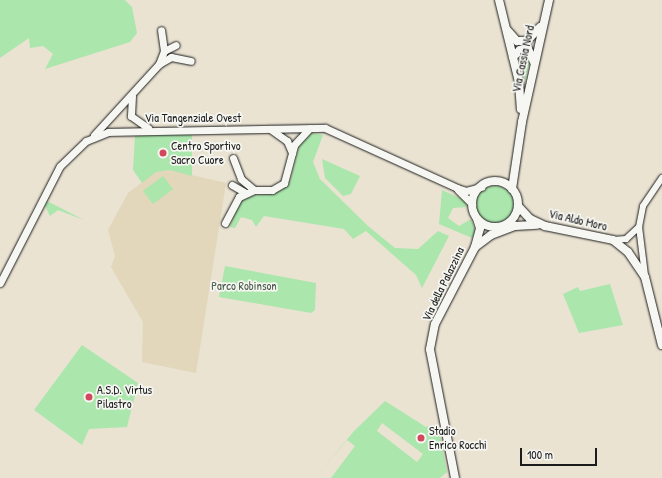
<!DOCTYPE html>
<style>
body{margin:0}
#map{position:relative;width:662px;height:478px;overflow:hidden;background:#eae3d2;font-family:"Patrick Hand",sans-serif}
div>[style]{position:absolute}
.built>*{inset:0;background:#e2d6bb}
.green>*{inset:0;background:#abe6ac}
.round{border-radius:50%}
.roads{filter:drop-shadow(0 0 1px #1c1c1c) drop-shadow(0 0 1px #1c1c1c)}
.tertiary>*{height:6px;margin:-3px;padding:0 3px;transform-origin:3px;border-radius:3px;background:#f6f6f2}
.secondary>*{height:7px;margin:-3.5px;padding:0 3.5px;transform-origin:3.5px;border-radius:3.5px;background:#f6f6f2}
.primary>*{height:8px;margin:-4px;padding:0 4px;transform-origin:4px;border-radius:4px;background:#f6f6f2}
.primary>.ring{margin:-4px;padding:0;box-sizing:content-box;background:none;border:8px solid #f6f6f2;border-radius:50%}
.dots>*{width:11px;height:11px;translate:-50% -50%;box-sizing:border-box;border:2px solid #f6f6f2;border-radius:50%}
span{translate:-50% -50%;white-space:nowrap;text-align:center;line-height:1.15;-webkit-text-stroke:3.5px #f6f6f2;paint-order:stroke}
.street-label{font-size:12px;color:#1c1c1c}
.poi-label{font-size:12px;color:#1c1c1c}
.left{translate:0 -50%;text-align:left}
.park-label{font-size:12px;color:#475947}
.scale{position:absolute;left:520px;top:448px;width:77px;height:18px;box-sizing:border-box;border:2px solid #1c1c1c;border-top:0;padding-left:5px;font-size:12px;line-height:14px;white-space:nowrap;color:#1c1c1c;-webkit-text-stroke:3px #f6f6f2;paint-order:stroke}
</style>
<div id="map">
<div class="built">
<div style="clip-path:polygon(170px 170px,226px 183px,196px 373px,142px 362px,143px 322px,111px 267px,115px 256px,108px 230px,128px 193px,156px 172px)"></div>
</div>
<div class="green">
<div style="clip-path:polygon(0 0,125px 0,132px 7px,137px 33px,130px 42px,45px 69px,53px 54px,43px 46px,30px 48px,29px 38px,0 58px)"></div>
<div style="clip-path:polygon(522px 54px,527px 54px,530px 62px,524px 84px,519px 61px)"></div>
<div style="clip-path:polygon(312px 133px,323px 135px,313px 162px,320px 179px,368px 226px,395px 248px,418px 249px,438px 231px,449px 236px,422px 288px,416px 275px,366px 231px,353px 239px,344px 229px,264px 216px,256px 227px,252px 220px,241px 217px,235px 228px,230px 227px,238px 205px,247px 196px,271px 194px,290px 182px,300px 144px)"></div>
<div style="clip-path:polygon(135px 135px,192px 135px,192px 176px,170px 170px,156px 172px,142px 183px,133px 170px)"></div>
<div style="clip-path:polygon(322px 159px,360px 176px,351px 194px,343px 196px,325px 178px)"></div>
<div style="clip-path:polygon(163px 176px,173px 189px,153px 204px,143px 191px)"></div>
<div class="round" style="left:476px;top:186px;width:38px;height:38px"></div>
<div style="clip-path:polygon(50px 188px,47px 201px,84px 220px,58px 210px,50px 216px,45px 206px)"></div>
<div style="clip-path:polygon(442px 190px,464px 200px,467px 207px,453px 208px,448px 218px,459px 226px,471px 219px,475px 231px,472px 238px,439px 224px)"></div>
<div style="clip-path:polygon(225px 266px,316px 283px,315px 310px,311px 313px,219px 297px)"></div>
<div style="clip-path:polygon(610px 284px,623px 325px,579px 333px,563px 294px,578px 287px,580px 291px)"></div>
<div style="clip-path:polygon(82px 345px,138px 383px,127px 427px,89px 429px,82px 445px,34px 410px)"></div>
<div style="clip-path:polygon(evenodd,385px 401px,426px 427px,432px 425px,437px 436px,440px 435px,447px 472px,440px 478px,331px 478px,355px 446px,347px 440px,315px 478px,354px 431px,385px 401px,382px 423px,423px 454px,417px 462px,377px 431px,382px 423px)"></div>
</div>
<div class="roads">
<div class="tertiary">
<div style="left:613px;top:240px;width:13px;rotate:-4deg"></div>
<div style="left:626px;top:239px;width:18px;rotate:-43deg"></div>
<div style="left:645px;top:275px;width:48px;rotate:-97.1deg"></div>
<div style="left:639px;top:227px;width:21px;rotate:-79deg"></div>
<div style="left:643px;top:206px;width:34px;rotate:-56deg"></div>
</div>
<div class="secondary">
<div style="left:164px;top:51px;width:13px;rotate:-27deg"></div>
<div style="left:159px;top:64px;width:14px;rotate:-30deg"></div>
<div style="left:171px;top:57px;width:20px;rotate:11deg"></div>
<div style="left:132px;top:96px;width:20px;rotate:93deg"></div>
<div style="left:131px;top:116px;width:21px;rotate:35deg"></div>
<div style="left:270px;top:129px;width:21px;rotate:35deg"></div>
<div style="left:287px;top:141px;width:13px;rotate:67deg"></div>
<div style="left:94px;top:135px;width:96px;rotate:-47.5deg"></div>
<div style="left:159px;top:64px;width:14px;rotate:-69deg"></div>
<div style="left:164px;top:51px;width:21px;rotate:-98deg"></div>
<div style="left:233px;top:158px;width:22px;rotate:69deg"></div>
<div style="left:241px;top:179px;width:17px;rotate:40deg"></div>
<div style="left:232px;top:185px;width:16px;rotate:30deg"></div>
<div style="left:458px;top:190px;width:20px;rotate:45deg"></div>
<div style="left:225px;top:223px;width:30px;rotate:-62deg"></div>
<div style="left:239px;top:197px;width:17px;rotate:-25deg"></div>
<div style="left:254px;top:190px;width:18px"></div>
<div style="left:272px;top:190px;width:14px;rotate:-30deg"></div>
<div style="left:284px;top:183px;width:39px;rotate:-75deg"></div>
<div style="left:294px;top:145px;width:23px;rotate:-47deg"></div>
<div style="left:0;top:283px;width:131px;rotate:-62.9deg"></div>
<div style="left:60px;top:166px;width:36px;rotate:-44deg"></div>
<div style="left:86px;top:141px;width:24px;rotate:-22deg"></div>
<div style="left:108px;top:132px;width:217px;rotate:-1.1deg"></div>
<div style="left:325px;top:128px;width:145px;rotate:24.4deg"></div>
<div style="left:457px;top:188px;width:9px;rotate:18deg"></div>
<div style="left:466px;top:191px;width:16px;rotate:-15deg"></div>
</div>
<div class="primary">
<div style="left:499px;top:0;width:84px;rotate:76.3deg"></div>
<div style="left:519px;top:82px;width:27px;rotate:86deg"></div>
<div style="left:507px;top:30px;width:15px;rotate:48deg"></div>
<div style="left:517px;top:41px;width:10px"></div>
<div style="left:527px;top:41px;width:19px;rotate:-47deg"></div>
<div style="left:513px;top:57px;width:10px;rotate:-45deg"></div>
<div style="left:520px;top:50px;width:8px;rotate:-7deg"></div>
<div style="left:528px;top:49px;width:14px;rotate:65deg"></div>
<div class="ring" style="left:472px;top:181px;width:38px;height:38px"></div>
<div style="left:512px;top:189px;width:68px;rotate:-81.5deg"></div>
<div style="left:522px;top:122px;width:125px;rotate:-77.5deg"></div>
<div style="left:518px;top:206px;width:18px;rotate:47deg"></div>
<div style="left:530px;top:219px;width:17px;rotate:25deg"></div>
<div style="left:545px;top:226px;width:69px;rotate:11.6deg"></div>
<div style="left:613px;top:240px;width:19px;rotate:39deg"></div>
<div style="left:628px;top:252px;width:30px;rotate:56deg"></div>
<div style="left:645px;top:277px;width:70px;rotate:76deg"></div>
<div style="left:475px;top:247px;width:20px;rotate:-37deg"></div>
<div style="left:491px;top:235px;width:26px;rotate:-21deg"></div>
<div style="left:515px;top:226px;width:22px;rotate:-3deg"></div>
<div style="left:455px;top:478px;width:131px;rotate:-101deg"></div>
<div style="left:430px;top:349px;width:25px;rotate:-79deg"></div>
<div style="left:435px;top:324px;width:87px;rotate:-62.5deg"></div>
<div style="left:475px;top:247px;width:20px;rotate:-75deg"></div>
<div style="left:480px;top:228px;width:9px;rotate:-108deg"></div>
</div>
</div>
<div class="dots">
<div style="left:163px;top:153px;background:#d1495b"></div>
<div style="left:89px;top:397px;background:#d1495b"></div>
<div style="left:421px;top:438px;background:#d1495b"></div>
</div>
<div class="street-label">
<span style="left:523px;top:59px;rotate:-78deg">Via Cassia Nord</span>
<span style="left:193px;top:118px">Via Tangenziale Ovest</span>
<span style="left:578px;top:220px;rotate:13deg">Via Aldo Moro</span>
<span style="left:443px;top:284px;rotate:-64deg">Via della Palazzina</span>
</div>
<div class="poi-label">
<span class="left" style="left:171px;top:153px">Centro Sportivo<br>Sacro Cuore</span>
<span class="left" style="left:97px;top:397px">A.S.D. Virtus<br>Pilastro</span>
<span class="left" style="left:429px;top:438px">Stadio<br>Enrico Rocchi</span>
</div>
<div class="park-label">
<span style="left:244px;top:286px">Parco Robinson</span>
</div>
<div class="scale">100 m</div>
</div>
